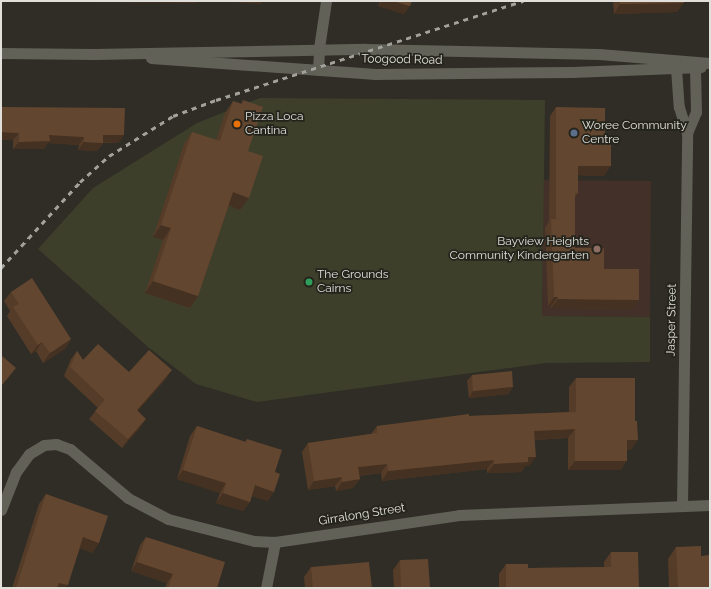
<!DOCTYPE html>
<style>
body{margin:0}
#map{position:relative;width:711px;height:589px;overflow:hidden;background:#2f2d26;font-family:Raleway,sans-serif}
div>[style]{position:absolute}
.education>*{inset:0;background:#423029}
.green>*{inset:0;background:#3d3f2a}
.minor>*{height:11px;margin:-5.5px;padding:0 5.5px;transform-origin:5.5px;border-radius:5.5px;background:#626158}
.tertiary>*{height:11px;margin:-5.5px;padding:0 5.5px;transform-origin:5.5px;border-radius:5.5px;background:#626158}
.rail>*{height:3px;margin-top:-1.5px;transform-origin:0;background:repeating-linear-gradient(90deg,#a2a19b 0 5px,transparent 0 10px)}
.wall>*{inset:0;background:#553c28}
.shaded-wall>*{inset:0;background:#453121}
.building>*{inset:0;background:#63462f}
.dots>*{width:11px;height:11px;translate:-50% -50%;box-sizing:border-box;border:2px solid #25241c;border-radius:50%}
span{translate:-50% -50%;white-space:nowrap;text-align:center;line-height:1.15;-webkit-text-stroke:3.5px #25241c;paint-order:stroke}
.street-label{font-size:12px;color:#e0dfda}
.poi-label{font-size:12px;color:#e0dfda}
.left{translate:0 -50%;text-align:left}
.right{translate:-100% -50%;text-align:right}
.frame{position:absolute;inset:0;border:2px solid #e0dfda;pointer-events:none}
</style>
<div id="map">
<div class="education">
<div style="clip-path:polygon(543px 180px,651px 181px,650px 317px,542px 316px)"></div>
</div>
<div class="green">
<div style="clip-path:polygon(260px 98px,545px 100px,542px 316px,650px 317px,650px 362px,546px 363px,257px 402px,196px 384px,148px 347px,38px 249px,93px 188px,197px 123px)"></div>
</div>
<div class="minor">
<div style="left:319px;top:48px;width:48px;rotate:-81.5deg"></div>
<div style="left:676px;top:68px;width:39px;rotate:86deg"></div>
<div style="left:679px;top:107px;width:27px;rotate:73deg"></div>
<div style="left:682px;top:506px;width:373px;rotate:-89.2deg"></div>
<div style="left:687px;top:133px;width:23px;rotate:-67deg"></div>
<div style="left:696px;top:112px;width:45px;rotate:-91.3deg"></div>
<div style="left:1px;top:510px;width:41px;rotate:-68.5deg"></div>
<div style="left:16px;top:472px;width:22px;rotate:-54deg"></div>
<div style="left:29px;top:454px;width:17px;rotate:-31deg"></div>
<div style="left:44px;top:445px;width:12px;rotate:-5deg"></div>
<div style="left:56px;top:444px;width:15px;rotate:20deg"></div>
<div style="left:70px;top:449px;width:76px;rotate:40.2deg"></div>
<div style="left:128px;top:498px;width:45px;rotate:27.7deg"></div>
<div style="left:168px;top:519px;width:89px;rotate:14.3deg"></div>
<div style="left:254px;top:541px;width:21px;rotate:3deg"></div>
<div style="left:275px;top:542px;width:186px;rotate:-8.3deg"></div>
<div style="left:459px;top:515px;width:251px;rotate:-2.3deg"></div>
<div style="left:266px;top:588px;width:47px;rotate:-78.9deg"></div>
</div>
<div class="tertiary">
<div style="left:1px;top:53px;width:93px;rotate:0.6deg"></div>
<div style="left:94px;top:54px;width:272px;rotate:-1.1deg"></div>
<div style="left:366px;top:49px;width:233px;rotate:1.2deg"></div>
<div style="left:599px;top:54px;width:111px;rotate:4.6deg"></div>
<div style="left:151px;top:58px;width:225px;rotate:4.1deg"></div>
<div style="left:375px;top:74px;width:197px;rotate:-0.6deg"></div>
<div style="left:572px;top:72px;width:129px;rotate:-2.2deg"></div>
<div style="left:318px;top:70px;width:22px;rotate:-87deg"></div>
</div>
<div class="rail">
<div style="left:1px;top:268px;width:117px;rotate:-47.4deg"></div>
<div style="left:80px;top:182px;width:39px;rotate:-42deg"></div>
<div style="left:109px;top:156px;width:75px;rotate:-32deg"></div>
<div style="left:173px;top:116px;width:46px;rotate:-20.4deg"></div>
<div style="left:216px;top:100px;width:323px;rotate:-17.9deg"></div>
</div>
<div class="wall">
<div style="clip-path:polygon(380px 1px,412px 1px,404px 14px,378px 6px)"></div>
<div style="clip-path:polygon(613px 1px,684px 1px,677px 12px,614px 14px)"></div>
<div style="clip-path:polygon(243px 100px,248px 151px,249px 198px,240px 210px,229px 205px,198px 296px,190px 308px,145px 293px,163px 240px,153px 237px,184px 144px,192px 132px,216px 140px,225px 113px,233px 101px,241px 104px)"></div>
<div style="clip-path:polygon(1px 103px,2px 107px,124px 135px,118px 143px,103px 143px,97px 151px,78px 150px,79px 145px,48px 143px,44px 149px,13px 149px,13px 140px,1px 140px)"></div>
<div style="clip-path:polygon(556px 107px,604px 176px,578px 175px,578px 193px,575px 197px,575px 248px,604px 269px,632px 309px,551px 308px,551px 306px,548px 306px,545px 228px,549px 221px,550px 116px)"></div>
<div style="clip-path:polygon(11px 292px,71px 339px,65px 349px,43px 363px,36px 351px,31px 354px,7px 316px,10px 311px,4px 301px)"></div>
<div style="clip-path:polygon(77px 351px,83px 360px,129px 372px,166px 379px,137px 411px,140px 428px,122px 448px,89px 419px,98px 408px,64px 376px,71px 359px)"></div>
<div style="clip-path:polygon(472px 375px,509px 394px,469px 398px,467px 381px)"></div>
<div style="clip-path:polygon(576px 378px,631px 450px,627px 449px,621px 470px,568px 470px,568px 438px,535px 440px,529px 466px,525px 466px,521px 472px,487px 473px,487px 469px,382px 481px,381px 473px,359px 476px,360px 479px,353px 488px,336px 491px,335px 486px,308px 490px,302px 452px,308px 443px,371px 434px,377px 426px,469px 416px,569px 412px,569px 387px)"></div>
<div style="clip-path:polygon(197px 426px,245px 442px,247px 439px,275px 472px,268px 501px,252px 496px,250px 502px,243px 511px,216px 503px,220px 493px,177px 479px,190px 436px)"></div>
<div style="clip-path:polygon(46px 494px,99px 543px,92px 553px,80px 548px,66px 588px,12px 588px,39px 504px)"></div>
<div style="clip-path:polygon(146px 537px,217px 588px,165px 588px,167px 583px,131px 571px,140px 545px)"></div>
<div style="clip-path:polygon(676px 547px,701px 556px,710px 588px,669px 588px,668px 559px)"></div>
<div style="clip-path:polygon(611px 552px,639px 588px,499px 588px,499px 574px,506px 564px,528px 568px,604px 567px,604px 562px)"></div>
<div style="clip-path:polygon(400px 560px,430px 588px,394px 588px,393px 570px)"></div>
<div style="clip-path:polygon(311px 567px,372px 588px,305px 588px,304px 577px)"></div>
</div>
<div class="shaded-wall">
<div style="clip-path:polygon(75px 1px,198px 1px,197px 3px,75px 2px)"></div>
<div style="clip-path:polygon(221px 1px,263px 1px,261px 4px)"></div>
<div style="clip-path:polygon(382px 1px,393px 1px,410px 6px,404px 14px,378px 6px)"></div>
<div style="clip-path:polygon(684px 3px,677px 12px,614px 14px,620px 4px)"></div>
<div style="clip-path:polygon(1px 132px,19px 133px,13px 140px,1px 140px)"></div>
<div style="clip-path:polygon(49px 135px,84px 137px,79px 145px,48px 143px,44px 149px,13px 149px,19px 142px)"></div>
<div style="clip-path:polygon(103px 135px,124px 135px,118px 143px,98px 142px)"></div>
<div style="clip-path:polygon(84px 142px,103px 143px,97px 151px,78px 150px)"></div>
<div style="clip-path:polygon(578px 166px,611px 166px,604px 176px,571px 175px)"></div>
<div style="clip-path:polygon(233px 192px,249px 198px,240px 210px,225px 204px)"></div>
<div style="clip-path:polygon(161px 225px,171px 228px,163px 240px,153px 237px)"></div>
<div style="clip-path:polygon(153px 281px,198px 296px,190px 308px,145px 293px)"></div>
<div style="clip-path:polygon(554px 297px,558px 297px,551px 306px,548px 306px)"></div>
<div style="clip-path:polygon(558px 299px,639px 300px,632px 309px,551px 308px)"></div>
<div style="clip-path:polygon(71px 339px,65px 349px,43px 363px,50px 353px)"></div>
<div style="clip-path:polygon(42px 342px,36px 351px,31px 354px,38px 345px)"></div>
<div style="clip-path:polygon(16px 368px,10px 376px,1px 387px,1px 386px)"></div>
<div style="clip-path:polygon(172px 370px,166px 379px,131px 419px,137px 410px)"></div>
<div style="clip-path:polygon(513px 387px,509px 394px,469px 398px,473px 391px)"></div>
<div style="clip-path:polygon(146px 419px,140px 428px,122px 448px,128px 439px)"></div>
<div style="clip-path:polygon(575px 429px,568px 438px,528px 440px,534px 431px)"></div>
<div style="clip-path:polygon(627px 440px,638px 440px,631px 450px,621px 449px)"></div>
<div style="clip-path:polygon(528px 457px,536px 457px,529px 466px,525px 466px,521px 472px,487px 473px,494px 464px)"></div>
<div style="clip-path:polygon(494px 460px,487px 469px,382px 481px,388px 471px)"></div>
<div style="clip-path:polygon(575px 461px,627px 461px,621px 470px,568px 470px)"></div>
<div style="clip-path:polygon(387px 464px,381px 473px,351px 477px,358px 467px)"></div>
<div style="clip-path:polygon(183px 470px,226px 483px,220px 493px,177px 479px)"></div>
<div style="clip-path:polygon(342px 477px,335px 486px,308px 490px,314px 481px)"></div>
<div style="clip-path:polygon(360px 479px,353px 488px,336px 491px,342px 482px)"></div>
<div style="clip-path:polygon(255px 485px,274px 492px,268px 501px,249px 495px)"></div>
<div style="clip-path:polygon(223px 493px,250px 502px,243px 511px,216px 503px)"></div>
<div style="clip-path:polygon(83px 537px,99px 543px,92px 553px,76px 547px)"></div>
<div style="clip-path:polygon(137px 562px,173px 574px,167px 583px,131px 571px)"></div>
<div style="clip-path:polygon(59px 583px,68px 585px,66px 588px,55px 588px)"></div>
</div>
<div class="building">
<div style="clip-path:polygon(393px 1px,412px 1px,410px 6px)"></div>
<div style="clip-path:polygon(620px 1px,684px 1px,684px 3px,620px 4px)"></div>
<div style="clip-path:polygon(243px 100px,263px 107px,248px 151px,263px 156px,249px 198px,233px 192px,198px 296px,153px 281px,171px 228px,161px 225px,192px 132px,220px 141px,233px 101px,242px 104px)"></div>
<div style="clip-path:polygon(1px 103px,2px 103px,2px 107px,125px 108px,124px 135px,103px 135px,103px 143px,84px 142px,84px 137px,49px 135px,50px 141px,19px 142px,19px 133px,1px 132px)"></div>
<div style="clip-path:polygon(556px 107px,605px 108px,605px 140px,611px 141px,611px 166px,578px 166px,578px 193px,575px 193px,575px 248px,604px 248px,604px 269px,639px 269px,639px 300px,558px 299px,558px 297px,554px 297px,551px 219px,556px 219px)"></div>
<div style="clip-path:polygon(32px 278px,71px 339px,50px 353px,42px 342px,38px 345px,13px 307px,19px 304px,11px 292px)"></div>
<div style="clip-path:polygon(98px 344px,129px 372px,149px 350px,172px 370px,137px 410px,146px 419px,128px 439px,95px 411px,105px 400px,70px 367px,77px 351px,83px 360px)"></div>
<div style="clip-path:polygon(1px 355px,16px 368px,1px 386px)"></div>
<div style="clip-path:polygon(512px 371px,513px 387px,473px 391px,472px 375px)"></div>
<div style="clip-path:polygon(576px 378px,635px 378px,635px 421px,637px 421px,638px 440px,627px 440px,627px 461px,575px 461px,575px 429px,534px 431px,536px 457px,528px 457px,528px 462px,494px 464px,494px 460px,388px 471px,387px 464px,358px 467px,360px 479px,342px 482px,342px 477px,314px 481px,308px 443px,377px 433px,377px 426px,469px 414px,469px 416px,576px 412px)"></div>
<div style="clip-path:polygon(197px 426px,246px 442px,247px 439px,282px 450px,275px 472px,280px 474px,274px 492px,255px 485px,250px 502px,223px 493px,226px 483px,183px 470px)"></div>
<div style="clip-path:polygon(46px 494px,108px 516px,99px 543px,83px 537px,68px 585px,59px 583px,57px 588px,16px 588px)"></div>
<div style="clip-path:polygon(146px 537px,225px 562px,217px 588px,168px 588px,173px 574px,137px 562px)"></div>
<div style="clip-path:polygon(701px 546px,701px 556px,710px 555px,710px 588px,678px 588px,676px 547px)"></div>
<div style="clip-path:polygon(611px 552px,638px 552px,639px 588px,506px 588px,506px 564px,528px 564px,528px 568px,611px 567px)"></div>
<div style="clip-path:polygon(428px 559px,430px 588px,401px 588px,400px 560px)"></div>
<div style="clip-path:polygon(369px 562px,372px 588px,313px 588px,311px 567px)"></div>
</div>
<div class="dots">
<div style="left:237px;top:124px;background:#e8710a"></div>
<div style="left:574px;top:133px;background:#5c6f8a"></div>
<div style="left:597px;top:249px;background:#8d6e63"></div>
<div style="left:309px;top:282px;background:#2e9e5b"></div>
</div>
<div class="street-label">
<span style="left:402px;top:60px;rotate:1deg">Toogood Road</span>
<span style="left:672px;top:320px;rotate:-89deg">Jasper Street</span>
<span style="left:362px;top:515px;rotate:-9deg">Girralong Street</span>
</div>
<div class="poi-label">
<span class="left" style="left:245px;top:124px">Pizza Loca<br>Cantina</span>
<span class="left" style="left:582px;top:133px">Woree Community<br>Centre</span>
<span class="right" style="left:589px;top:249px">Bayview Heights<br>Community Kindergarten</span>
<span class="left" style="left:317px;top:282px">The Grounds<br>Cairns</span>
</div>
<div class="frame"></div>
</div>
